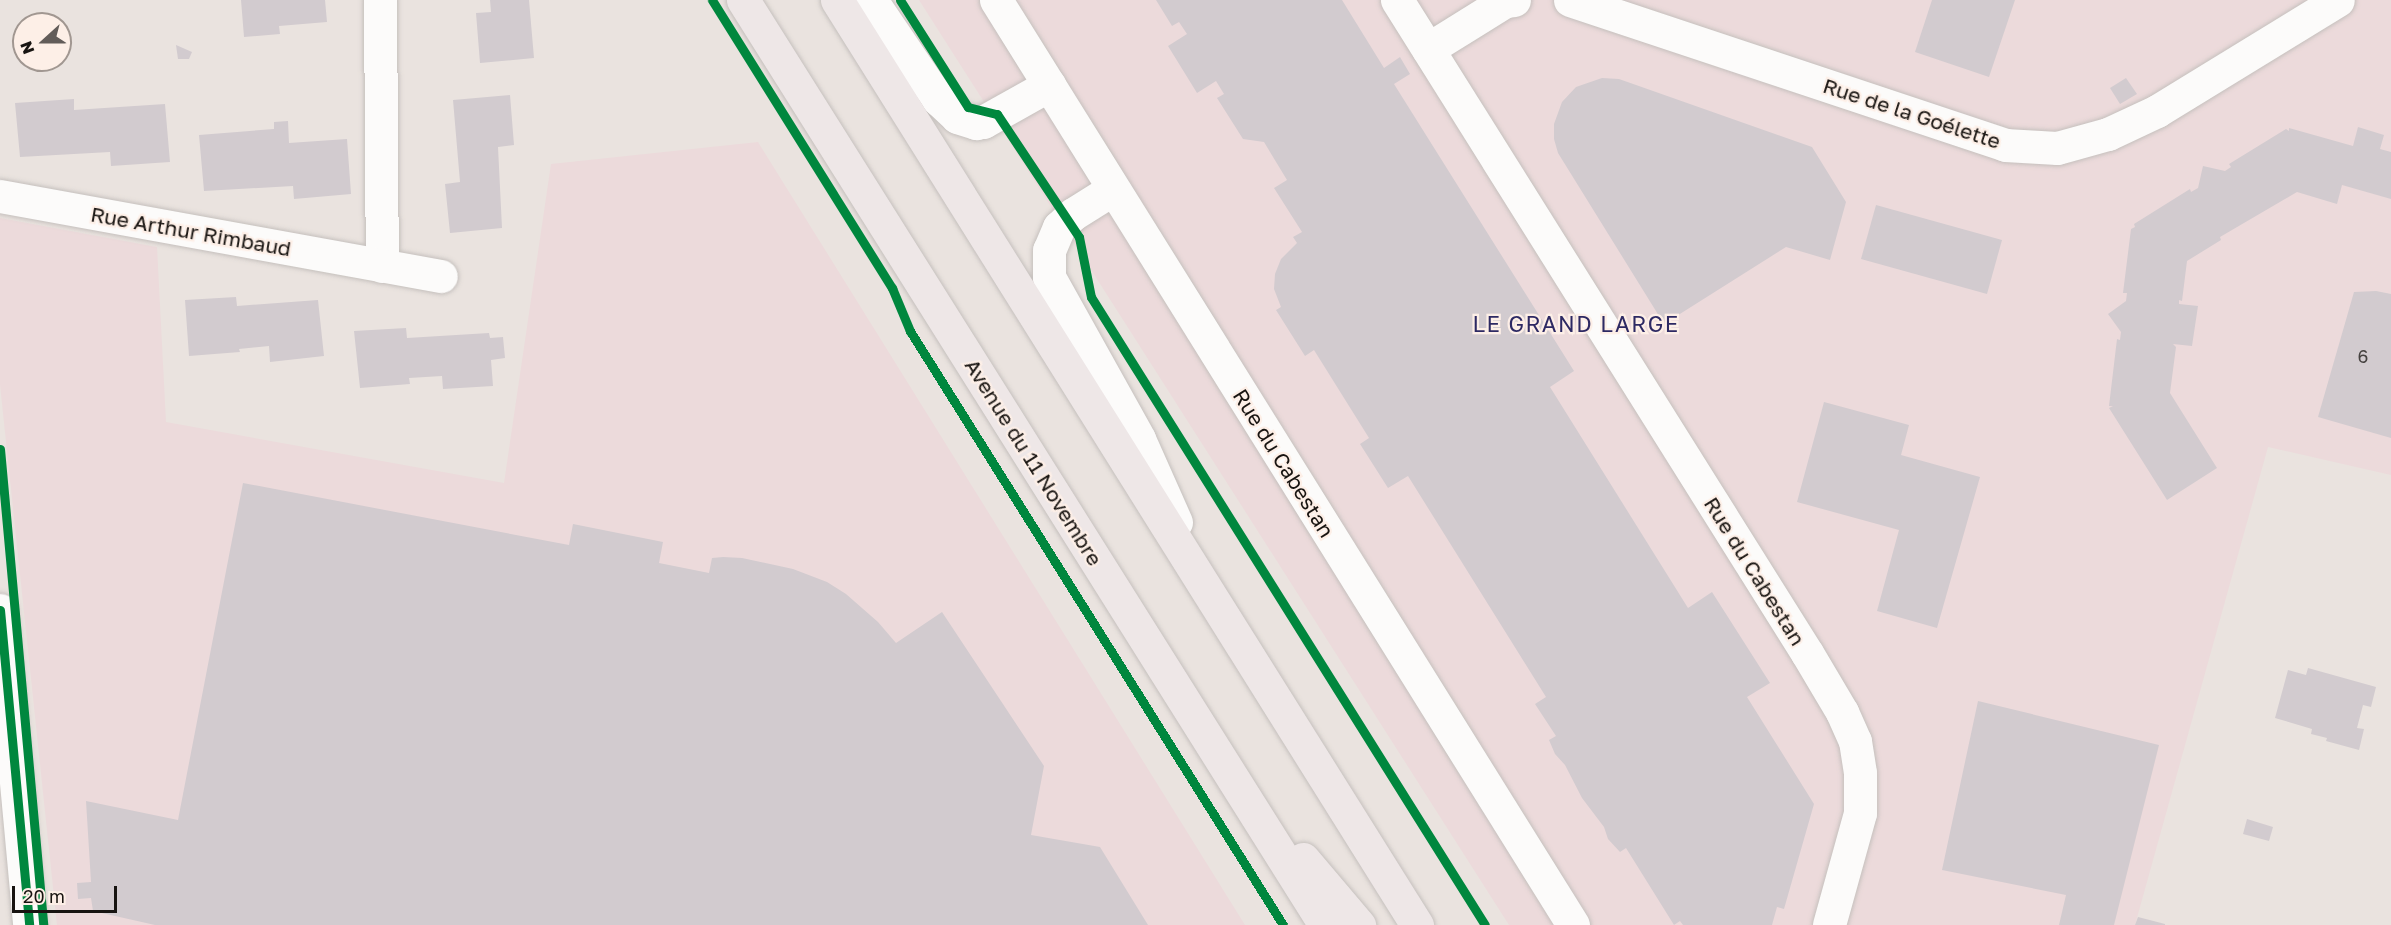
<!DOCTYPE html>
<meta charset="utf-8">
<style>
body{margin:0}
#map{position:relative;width:2391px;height:925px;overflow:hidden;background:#eae3df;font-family:"Golos Text",sans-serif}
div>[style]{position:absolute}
.commercial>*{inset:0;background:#ecdadb}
.building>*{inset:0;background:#d2cbcf}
.roads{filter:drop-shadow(0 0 2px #c5c0bd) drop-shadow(0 0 2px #c5c0bd)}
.minor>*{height:33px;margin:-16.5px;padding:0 16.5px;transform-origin:16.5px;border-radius:16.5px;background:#fcfbfa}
.major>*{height:33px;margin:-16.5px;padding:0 16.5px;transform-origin:16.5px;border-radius:16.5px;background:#eee7e7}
.cycleway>*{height:9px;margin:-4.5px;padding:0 4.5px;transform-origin:4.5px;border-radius:4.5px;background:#00873e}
span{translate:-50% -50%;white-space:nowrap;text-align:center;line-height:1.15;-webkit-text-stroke:4.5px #fdefe7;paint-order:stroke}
.number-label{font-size:18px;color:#464240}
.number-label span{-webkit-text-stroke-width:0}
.street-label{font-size:21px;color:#181411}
.neighbourhood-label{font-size:22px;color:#2d2963;letter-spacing:1.5px}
.north{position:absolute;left:12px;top:12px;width:60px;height:60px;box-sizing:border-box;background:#fdefe7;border:2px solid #a19791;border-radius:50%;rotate:249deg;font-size:16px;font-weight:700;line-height:24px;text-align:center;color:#181411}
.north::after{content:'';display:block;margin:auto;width:21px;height:27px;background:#625c59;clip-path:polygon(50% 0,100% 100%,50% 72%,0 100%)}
.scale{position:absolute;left:12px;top:886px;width:105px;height:27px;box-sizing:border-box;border:3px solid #181411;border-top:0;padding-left:8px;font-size:18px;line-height:21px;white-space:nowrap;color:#181411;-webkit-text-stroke:4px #fdefe7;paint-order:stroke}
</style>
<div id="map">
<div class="commercial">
<div style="clip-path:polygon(919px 0,2391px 0,2391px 475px,2268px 447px,2135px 925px,1509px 925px)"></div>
<div style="clip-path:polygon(758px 142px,1245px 925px,57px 925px,0 385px,0 218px,157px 247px,166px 422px,504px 483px,551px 164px)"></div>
</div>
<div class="building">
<div style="clip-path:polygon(241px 0,325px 0,327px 22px,279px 26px,280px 34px,244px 37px)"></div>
<div style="clip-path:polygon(490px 0,529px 0,534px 58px,480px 63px,476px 13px,491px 12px)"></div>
<div style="clip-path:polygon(1156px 0,1342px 0,1384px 68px,1400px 57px,1410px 74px,1394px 84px,1574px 371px,1550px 387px,1688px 608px,1712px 592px,1770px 683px,1747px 697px,1814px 804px,1784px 909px,1777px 907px,1772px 925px,1683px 925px,1680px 921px,1674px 925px,1626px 848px,1620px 852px,1608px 839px,1604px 827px,1582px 798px,1565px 765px,1555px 754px,1549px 740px,1556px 736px,1535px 704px,1546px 697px,1408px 476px,1388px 488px,1360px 444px,1369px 438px,1314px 350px,1305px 356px,1276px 310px,1281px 307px,1274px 289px,1275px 274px,1281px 259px,1297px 243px,1293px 237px,1302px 232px,1274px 188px,1287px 180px,1264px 142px,1243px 139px,1217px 98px,1224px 94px,1216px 81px,1197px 93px,1168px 46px,1187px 34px,1179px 22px,1172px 26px)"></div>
<div style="clip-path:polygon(1932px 0,2015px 0,1989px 77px,1915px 52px)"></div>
<div style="clip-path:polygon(176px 45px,192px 52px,189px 59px,178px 59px)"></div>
<div style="clip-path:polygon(1602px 78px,1619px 79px,1812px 147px,1846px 202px,1830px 260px,1786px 247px,1664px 324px,1558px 153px,1554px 139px,1554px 124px,1562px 102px,1576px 87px)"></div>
<div style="clip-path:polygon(2126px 78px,2137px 94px,2120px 104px,2110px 88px)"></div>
<div style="clip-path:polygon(510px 95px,514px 145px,498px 147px,502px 228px,450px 233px,445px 184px,460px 182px,453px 100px)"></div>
<div style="clip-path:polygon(74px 99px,74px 110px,165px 104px,170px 162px,111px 166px,110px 152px,20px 157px,15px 103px)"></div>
<div style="clip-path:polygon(288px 121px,289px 143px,347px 139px,351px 194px,294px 199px,293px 186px,204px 191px,199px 135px,274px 129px,274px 122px)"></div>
<div style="clip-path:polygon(2358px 127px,2384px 135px,2380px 149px,2391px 152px,2391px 199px,2342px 185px,2337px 204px,2297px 192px,2220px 237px,2221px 240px,2187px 261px,2182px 301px,2179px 300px,2179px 304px,2198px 306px,2192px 346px,2173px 344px,2176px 347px,2170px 393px,2217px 468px,2167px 500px,2109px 408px,2113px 406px,2109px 406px,2117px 339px,2120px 340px,2121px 332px,2108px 314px,2126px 301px,2127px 293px,2123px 293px,2131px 229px,2135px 227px,2134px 224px,2190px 189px,2191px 192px,2198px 188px,2203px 166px,2225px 171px,2231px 167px,2229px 164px,2286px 129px,2289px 131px,2289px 128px,2353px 146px)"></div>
<div style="clip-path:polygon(1876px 205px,2002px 240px,1987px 294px,1861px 259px)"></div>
<div style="clip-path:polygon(2376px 291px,2391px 294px,2391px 438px,2318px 417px,2354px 292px)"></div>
<div style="clip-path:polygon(236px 297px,237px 306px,318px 300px,324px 356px,270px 362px,269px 346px,239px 349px,240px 352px,189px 356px,185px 300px)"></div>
<div style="clip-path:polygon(406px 328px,407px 338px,489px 333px,490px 338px,503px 337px,505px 358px,491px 360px,493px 386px,443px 389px,442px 376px,409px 378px,410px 384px,360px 388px,354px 331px)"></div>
<div style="clip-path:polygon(1824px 402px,1909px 425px,1901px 455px,1980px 477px,1937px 628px,1877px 611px,1899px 530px,1797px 502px)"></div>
<div style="clip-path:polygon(243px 483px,569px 545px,573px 524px,663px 542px,659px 563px,709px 573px,712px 558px,723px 557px,742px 558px,793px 569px,827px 582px,846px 594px,878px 622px,896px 643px,942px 612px,1044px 766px,1031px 835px,1100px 847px,1148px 925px,155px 925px,93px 911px,91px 898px,78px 899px,77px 883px,91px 882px,86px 801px,178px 820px)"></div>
<div style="clip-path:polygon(2308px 668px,2376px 687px,2371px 707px,2363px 705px,2357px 728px,2364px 729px,2359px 750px,2326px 741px,2327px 738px,2311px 734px,2312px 729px,2275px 718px,2288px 670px,2306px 675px)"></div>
<div style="clip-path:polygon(1978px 701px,2159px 745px,2114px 925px,2059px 925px,2066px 895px,1942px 870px)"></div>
<div style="clip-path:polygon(2247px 819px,2273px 827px,2269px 841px,2243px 834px)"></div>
<div style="clip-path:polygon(2138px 917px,2165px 924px,2165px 925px,2135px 925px)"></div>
</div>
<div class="roads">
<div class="minor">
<div style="left:380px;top:0;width:266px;rotate:89.6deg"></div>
<div style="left:871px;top:0;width:120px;rotate:55.9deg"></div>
<div style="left:938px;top:99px;width:26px;rotate:43deg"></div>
<div style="left:957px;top:117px;width:20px;rotate:18deg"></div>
<div style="left:976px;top:123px;width:7px;rotate:-8deg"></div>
<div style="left:983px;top:122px;width:76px;rotate:-29.3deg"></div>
<div style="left:996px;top:0;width:1090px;rotate:58.04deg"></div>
<div style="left:1397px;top:0;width:771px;rotate:57.88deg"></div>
<div style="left:1807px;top:653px;width:69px;rotate:59.3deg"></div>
<div style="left:1842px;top:712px;width:32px;rotate:66deg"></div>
<div style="left:1855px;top:741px;width:32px;rotate:81deg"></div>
<div style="left:1860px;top:773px;width:40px;rotate:90deg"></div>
<div style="left:1860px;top:813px;width:116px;rotate:105.5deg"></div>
<div style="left:1570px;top:0;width:459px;rotate:18.4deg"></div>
<div style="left:2005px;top:145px;width:52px;rotate:3.3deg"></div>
<div style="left:2057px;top:148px;width:53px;rotate:-15.4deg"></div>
<div style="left:2108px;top:134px;width:54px;rotate:-25.1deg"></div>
<div style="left:2157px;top:111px;width:212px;rotate:-31.5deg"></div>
<div style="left:1428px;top:49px;width:91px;rotate:-31.9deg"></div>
<div style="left:1505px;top:1px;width:9px;rotate:-6deg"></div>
<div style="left:1113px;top:189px;width:47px;rotate:148deg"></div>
<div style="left:1073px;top:214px;width:19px;rotate:137deg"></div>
<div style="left:1059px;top:227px;width:25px;rotate:113deg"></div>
<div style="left:1049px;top:250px;width:27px;rotate:90deg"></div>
<div style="left:1049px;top:277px;width:185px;rotate:60.9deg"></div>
<div style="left:1139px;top:439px;width:91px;rotate:66deg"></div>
<div style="left:0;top:196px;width:448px;rotate:10.3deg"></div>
<div style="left:0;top:610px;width:316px;rotate:84.7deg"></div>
</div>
<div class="major">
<div style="left:743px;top:0;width:1093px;rotate:57.82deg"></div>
<div style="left:837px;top:0;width:1092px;rotate:57.91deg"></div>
<div style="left:1303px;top:859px;width:87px;rotate:49.7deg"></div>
</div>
</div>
<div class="cycleway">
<div style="left:712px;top:0;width:340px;rotate:58deg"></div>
<div style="left:892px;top:288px;width:47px;rotate:67.3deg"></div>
<div style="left:910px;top:331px;width:701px;rotate:57.87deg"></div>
<div style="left:900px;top:0;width:127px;rotate:57.6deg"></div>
<div style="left:968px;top:107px;width:30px;rotate:14deg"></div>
<div style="left:997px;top:114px;width:148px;rotate:56.3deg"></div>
<div style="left:1079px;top:237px;width:61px;rotate:78.7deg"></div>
<div style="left:1091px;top:297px;width:741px;rotate:57.9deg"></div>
<div style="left:0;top:449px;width:478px;rotate:84.8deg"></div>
<div style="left:0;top:610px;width:316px;rotate:84.7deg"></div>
</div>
<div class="number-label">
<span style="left:2363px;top:356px">6</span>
</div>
<div class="street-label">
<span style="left:1912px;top:113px;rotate:18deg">Rue de la Goélette</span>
<span style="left:191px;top:231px;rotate:10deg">Rue Arthur Rimbaud</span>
<span style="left:1034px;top:462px;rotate:58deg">Avenue du 11 Novembre</span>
<span style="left:1284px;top:463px;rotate:58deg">Rue du Cabestan</span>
<span style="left:1755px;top:571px;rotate:58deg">Rue du Cabestan</span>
</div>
<div class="neighbourhood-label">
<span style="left:1576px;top:324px">LE GRAND LARGE</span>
</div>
<div class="north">N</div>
<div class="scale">20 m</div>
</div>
